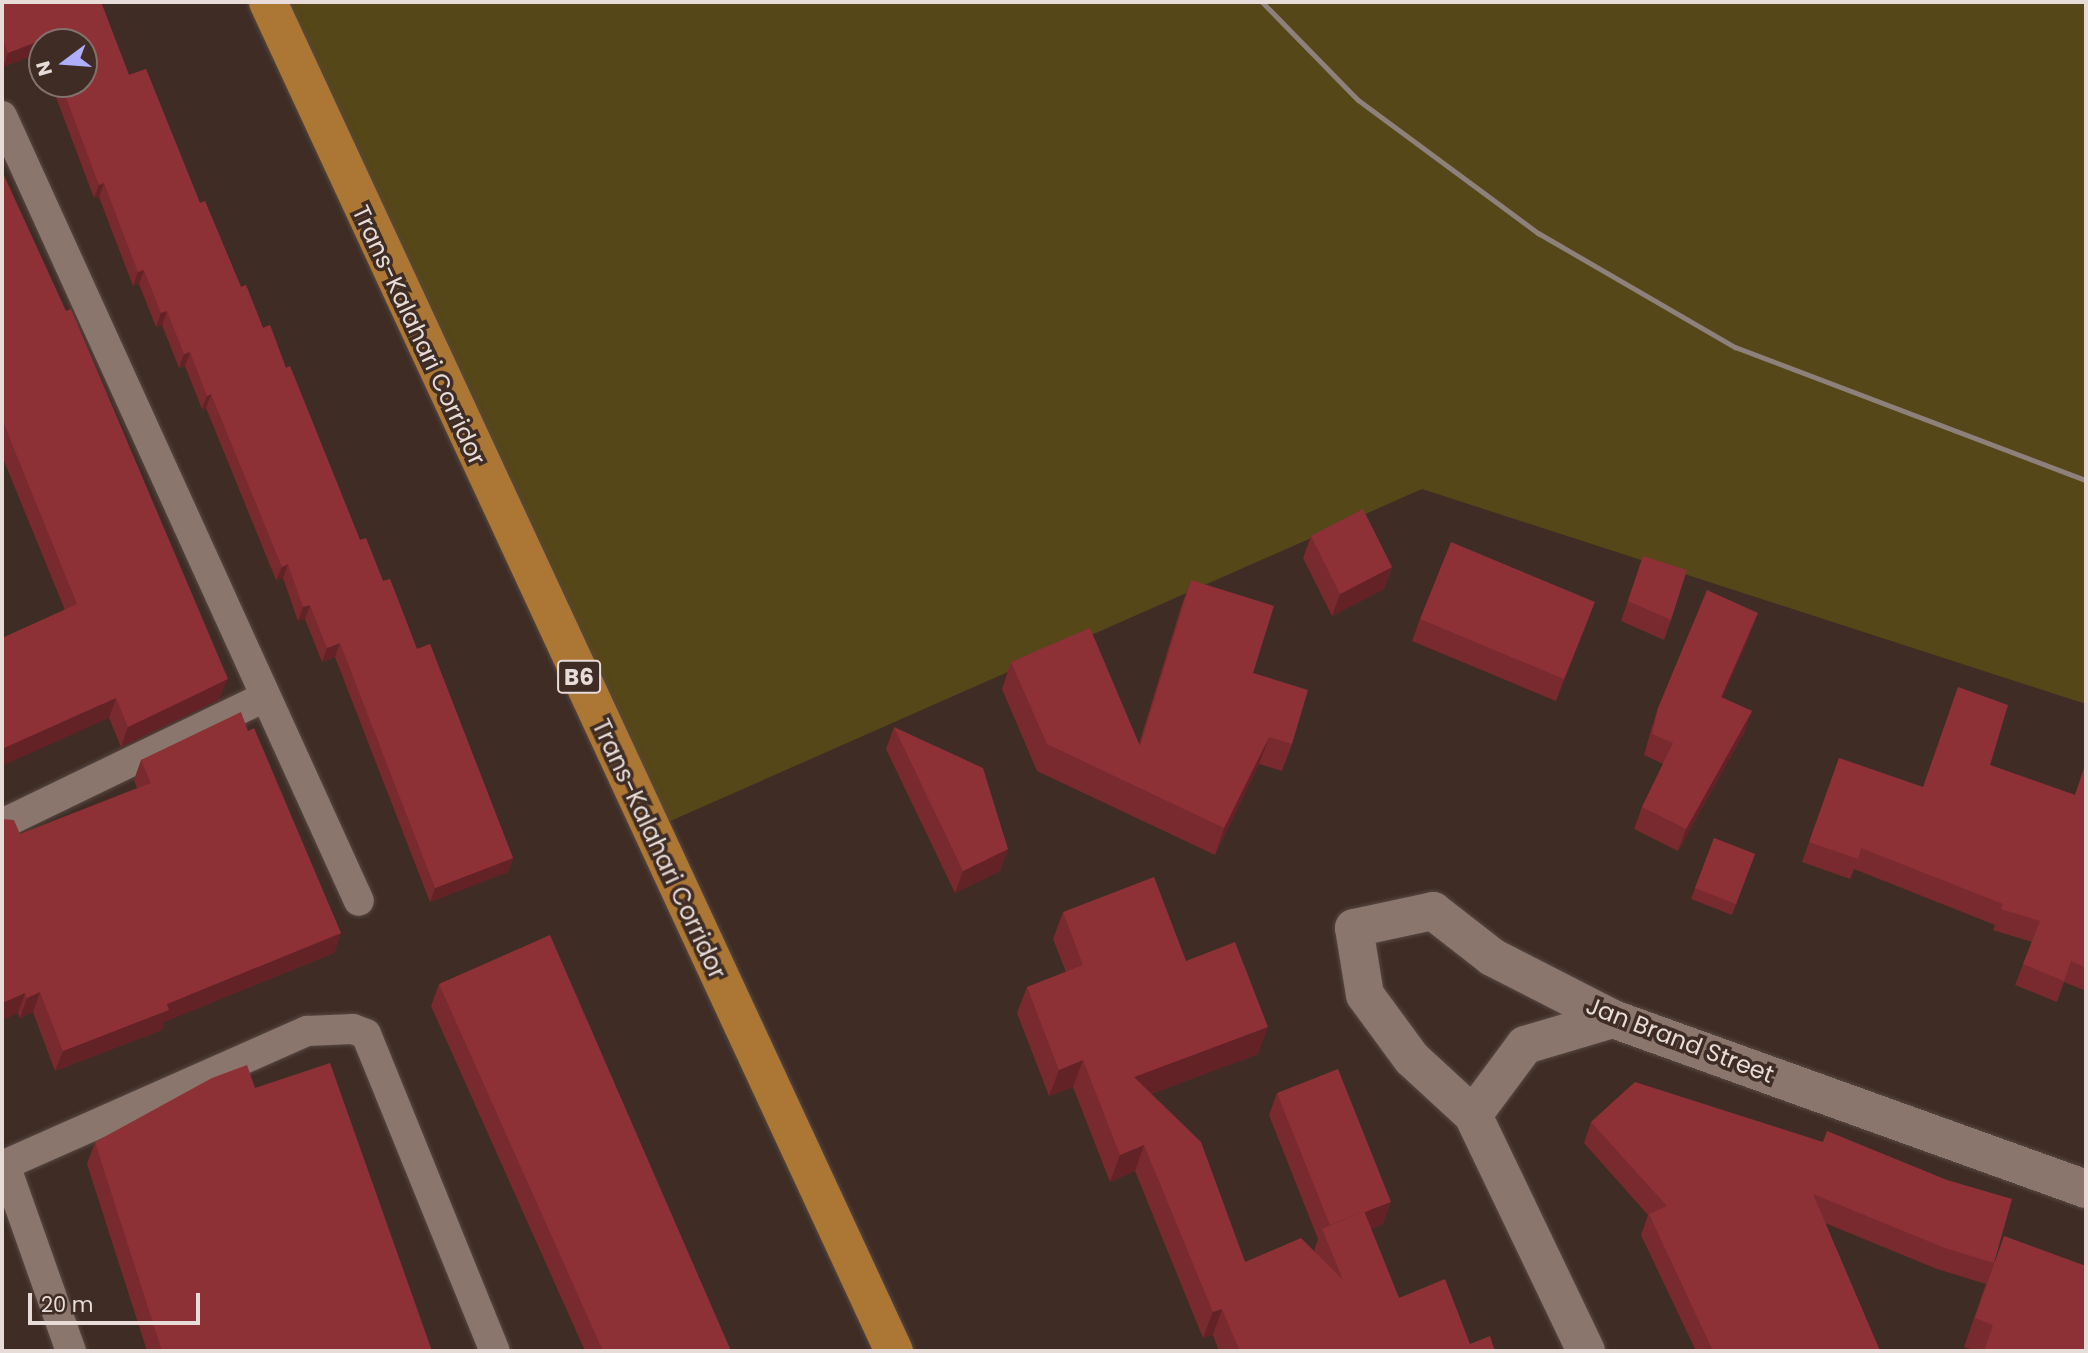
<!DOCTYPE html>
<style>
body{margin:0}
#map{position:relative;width:2088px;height:1353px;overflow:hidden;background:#3e2c25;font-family:Poppins,sans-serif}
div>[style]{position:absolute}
.green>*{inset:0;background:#554718}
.roads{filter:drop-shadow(0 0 2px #574842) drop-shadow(0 0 2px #574842)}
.service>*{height:30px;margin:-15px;padding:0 15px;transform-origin:15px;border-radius:15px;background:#8b766d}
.minor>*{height:38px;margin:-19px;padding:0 19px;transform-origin:19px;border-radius:19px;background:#8b766d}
.trunk>*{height:38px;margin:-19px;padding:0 19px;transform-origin:19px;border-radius:19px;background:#ac7634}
.rail>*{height:5px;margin:-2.5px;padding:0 2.5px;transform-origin:2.5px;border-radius:2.5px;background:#8e807a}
.wall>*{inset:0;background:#792a2f}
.shaded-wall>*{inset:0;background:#632226}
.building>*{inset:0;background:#8d3137}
span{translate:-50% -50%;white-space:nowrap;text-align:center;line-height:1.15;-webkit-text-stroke:7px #3e2c25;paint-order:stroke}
.shield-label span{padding:2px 5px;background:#3e2c25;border:2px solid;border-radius:5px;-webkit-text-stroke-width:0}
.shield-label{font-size:23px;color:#e7dcd7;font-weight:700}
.street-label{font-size:24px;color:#e7dcd7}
.frame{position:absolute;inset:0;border:4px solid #e7dcd7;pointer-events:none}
.north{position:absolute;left:28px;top:28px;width:70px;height:70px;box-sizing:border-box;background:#3e2c25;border:2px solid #82726c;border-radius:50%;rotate:254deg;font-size:19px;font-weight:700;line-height:28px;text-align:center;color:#e7dcd7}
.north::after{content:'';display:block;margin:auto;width:24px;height:32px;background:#aeaefb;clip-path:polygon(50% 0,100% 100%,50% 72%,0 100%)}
.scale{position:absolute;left:28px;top:1293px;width:172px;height:32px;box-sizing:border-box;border:4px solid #e7dcd7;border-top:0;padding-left:9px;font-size:21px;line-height:24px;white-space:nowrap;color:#e7dcd7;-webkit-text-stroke:5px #3e2c25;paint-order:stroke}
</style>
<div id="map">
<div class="green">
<div style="clip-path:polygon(284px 2px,2086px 2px,2086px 704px,1422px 489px,650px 830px)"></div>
</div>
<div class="roads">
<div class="service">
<div style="left:2px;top:116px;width:862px;rotate:65.55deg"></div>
<div style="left:2px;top:824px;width:292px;rotate:-25.8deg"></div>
<div style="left:5px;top:1165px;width:197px;rotate:70.5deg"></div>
<div style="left:2px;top:1166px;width:334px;rotate:-23.9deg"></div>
<div style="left:307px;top:1031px;width:46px;rotate:-2.5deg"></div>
<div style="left:353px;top:1029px;width:14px;rotate:21deg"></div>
<div style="left:366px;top:1034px;width:342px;rotate:67.9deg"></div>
</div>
<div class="minor">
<div style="left:1473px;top:1115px;width:87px;rotate:-53.4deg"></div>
<div style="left:1525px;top:1045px;width:92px;rotate:-16.5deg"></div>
<div style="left:1586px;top:1351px;width:262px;rotate:-115.6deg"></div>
<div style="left:1473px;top:1115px;width:83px;rotate:-137.4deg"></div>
<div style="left:1412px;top:1059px;width:79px;rotate:-126.3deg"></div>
<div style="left:1365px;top:995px;width:68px;rotate:-99.3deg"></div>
<div style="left:1354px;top:928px;width:81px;rotate:-12.1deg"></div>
<div style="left:1433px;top:911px;width:75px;rotate:37.9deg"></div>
<div style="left:1492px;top:957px;width:136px;rotate:27.1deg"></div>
<div style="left:1613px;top:1019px;width:503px;rotate:19.77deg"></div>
</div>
<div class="trunk">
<div style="left:268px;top:2px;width:1487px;rotate:65.11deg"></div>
</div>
</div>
<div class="rail">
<div style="left:1262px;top:2px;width:137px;rotate:45.6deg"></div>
<div style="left:1358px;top:100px;width:224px;rotate:36.5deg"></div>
<div style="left:1538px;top:233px;width:228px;rotate:30.1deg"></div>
<div style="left:1735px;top:347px;width:375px;rotate:20.8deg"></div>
</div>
<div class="wall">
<div style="clip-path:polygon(2px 2px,101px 2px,129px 75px,146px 69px,200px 203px,205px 201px,241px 287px,246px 285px,263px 328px,270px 325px,286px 368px,290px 366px,360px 540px,366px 538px,383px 581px,390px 579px,417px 649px,430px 644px,513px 858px,508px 872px,430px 902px,335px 657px,322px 662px,305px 619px,298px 621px,283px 578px,276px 580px,206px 408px,202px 409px,185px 366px,179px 368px,162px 325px,156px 327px,139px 284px,133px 286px,99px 197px,94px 198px,51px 84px,84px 84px,84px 42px,42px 42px,42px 61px,39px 53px,3px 67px)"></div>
<div style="clip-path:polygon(2px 171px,220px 699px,121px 747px,2px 456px)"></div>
<div style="clip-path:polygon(1311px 536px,1392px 567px,1384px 589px,1332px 616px,1303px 558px)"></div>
<div style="clip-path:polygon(1643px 556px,1671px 620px,1664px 640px,1621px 621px)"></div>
<div style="clip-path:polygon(1191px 580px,1253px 673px,1292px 744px,1282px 771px,1259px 764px,1215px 855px,1037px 771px,1002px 689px,1011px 662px,1139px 744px,1181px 607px)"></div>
<div style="clip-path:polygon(1420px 619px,1587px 623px,1556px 701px,1412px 641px)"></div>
<div style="clip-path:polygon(1750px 635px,1722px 698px,1752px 711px,1744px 733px,1678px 851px,1634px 829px,1642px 807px,1663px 764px,1644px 755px,1651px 730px,1658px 708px)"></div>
<div style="clip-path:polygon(894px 727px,1008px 849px,1000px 871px,955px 893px,886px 749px)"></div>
<div style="clip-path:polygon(248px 731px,341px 933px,334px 953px,164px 1022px,162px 1030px,55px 1071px,33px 1012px,20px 1018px,18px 1013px,2px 1020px,2px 819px,20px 834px,137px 788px,134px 780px,141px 760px)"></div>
<div style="clip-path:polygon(1839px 758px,1922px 787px,1990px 765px,2075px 795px,2086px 762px,2086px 991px,2064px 982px,2057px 1002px,2015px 985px,2032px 942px,1993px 930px,1995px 925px,1854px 869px,1850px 879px,1802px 862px)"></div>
<div style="clip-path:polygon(1714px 838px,1755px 854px,1732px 915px,1691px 899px)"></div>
<div style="clip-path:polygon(1063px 912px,1186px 961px,1258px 1054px,1151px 1094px,1245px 1262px,1314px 1251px,1318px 1239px,1269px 1115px,1277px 1093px,1383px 1224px,1371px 1229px,1399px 1298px,1470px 1344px,1495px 1351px,1219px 1351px,1213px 1335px,1203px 1338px,1135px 1171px,1110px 1182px,1073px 1087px,1049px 1096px,1017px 1013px,1027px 987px,1066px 972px,1053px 939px)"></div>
<div style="clip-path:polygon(439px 984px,731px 1351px,585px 1351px,431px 1006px)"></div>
<div style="clip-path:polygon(1635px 1082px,1994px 1261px,2086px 1351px,1977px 1351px,1964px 1347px,1990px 1272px,1986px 1284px,1937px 1269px,1825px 1223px,1880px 1351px,1696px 1351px,1641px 1235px,1648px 1215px,1584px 1143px,1591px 1122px)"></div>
<div style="clip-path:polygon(255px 1088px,432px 1351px,147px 1351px,87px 1164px,95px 1142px)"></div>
</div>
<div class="shaded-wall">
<div style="clip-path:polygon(44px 39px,43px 42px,42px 42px,39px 53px,3px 67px,8px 53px)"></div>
<div style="clip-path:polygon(104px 183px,99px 197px,94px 198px,99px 185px)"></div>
<div style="clip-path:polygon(144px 270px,139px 284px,133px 286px,138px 272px)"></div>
<div style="clip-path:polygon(167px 311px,162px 325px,156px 327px,161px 313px)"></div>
<div style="clip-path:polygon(190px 352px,185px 366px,179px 368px,184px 354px)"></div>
<div style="clip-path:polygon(211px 394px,206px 408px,202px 409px,207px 396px)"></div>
<div style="clip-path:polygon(288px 564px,283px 578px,276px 580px,282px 567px)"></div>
<div style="clip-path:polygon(1392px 567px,1384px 589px,1332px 616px,1340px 594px)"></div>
<div style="clip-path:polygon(1595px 602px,1587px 623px,1556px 701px,1564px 679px)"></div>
<div style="clip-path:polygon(310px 605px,305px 619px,298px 621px,303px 607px)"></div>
<div style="clip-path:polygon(1758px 613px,1750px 635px,1713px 719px,1721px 697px)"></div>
<div style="clip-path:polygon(340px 643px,335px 657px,322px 662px,327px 648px)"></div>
<div style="clip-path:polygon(228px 679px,220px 699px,121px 747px,128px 727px)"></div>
<div style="clip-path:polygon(116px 698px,109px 718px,2px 766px,2px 749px)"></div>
<div style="clip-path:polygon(1752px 711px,1744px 733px,1678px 851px,1686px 829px)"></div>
<div style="clip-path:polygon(1269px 737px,1259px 764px,1215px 855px,1224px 828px)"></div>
<div style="clip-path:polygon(1008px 849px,1000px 871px,955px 893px,963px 871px)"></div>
<div style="clip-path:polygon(513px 858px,508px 872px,430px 902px,435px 888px)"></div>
<div style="clip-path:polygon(341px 933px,334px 953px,164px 1022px,162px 1030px,55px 1071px,63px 1051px,167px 1004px)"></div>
<div style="clip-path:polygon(40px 992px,33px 1012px,20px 1018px,27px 998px)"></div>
<div style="clip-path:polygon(25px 993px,18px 1013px,2px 1020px,2px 1003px)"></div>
<div style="clip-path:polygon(1268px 1027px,1258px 1054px,1124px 1104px,1134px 1077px)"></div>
<div style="clip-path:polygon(1083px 1060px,1073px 1087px,1049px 1096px,1059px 1070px)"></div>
<div style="clip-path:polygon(1144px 1145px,1135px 1171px,1110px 1182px,1120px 1155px)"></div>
<div style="clip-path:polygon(1391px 1202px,1383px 1224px,1329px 1245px,1330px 1226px)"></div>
<div style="clip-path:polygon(1222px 1309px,1213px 1335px,1203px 1338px,1213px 1312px)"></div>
</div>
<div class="building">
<div style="clip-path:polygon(2px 2px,101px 2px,129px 75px,146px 69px,200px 203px,205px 201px,241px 287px,246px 285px,263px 328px,270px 325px,286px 368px,290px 366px,360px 540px,366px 538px,383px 581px,390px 579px,417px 649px,430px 644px,513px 858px,435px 888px,340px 643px,327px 648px,310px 605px,303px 607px,288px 564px,282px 567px,211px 394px,207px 396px,190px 352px,184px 354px,167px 311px,161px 313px,144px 270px,138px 272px,104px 183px,99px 185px,61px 84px,84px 84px,84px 42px,45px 42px,44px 39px,8px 53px,2px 37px)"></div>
<div style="clip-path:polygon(2px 171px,66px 311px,71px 309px,228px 679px,128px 727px,116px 698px,2px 749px,2px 638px,77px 604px,2px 419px)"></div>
<div style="clip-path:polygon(1363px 509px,1392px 567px,1340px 594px,1311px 536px)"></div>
<div style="clip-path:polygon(1451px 542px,1595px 602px,1564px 679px,1420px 619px)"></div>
<div style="clip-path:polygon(1643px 556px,1687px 570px,1671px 620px,1628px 601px)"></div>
<div style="clip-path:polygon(1191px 580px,1274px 606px,1253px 673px,1308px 690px,1292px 744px,1269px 737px,1224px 828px,1047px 744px,1011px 662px,1090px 628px,1140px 746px)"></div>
<div style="clip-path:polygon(1707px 590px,1758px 613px,1721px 697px,1752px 711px,1686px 829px,1642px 807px,1673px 743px,1652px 734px,1658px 708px)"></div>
<div style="clip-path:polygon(1958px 687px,2008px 705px,1990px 765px,2075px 795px,2086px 763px,2086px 968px,2071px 961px,2064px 981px,2023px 964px,2040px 921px,2001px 909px,2003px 904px,1861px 848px,1858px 859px,1809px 842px,1839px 758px,1923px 787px)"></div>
<div style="clip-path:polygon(241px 712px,248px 731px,254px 728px,341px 933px,167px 1004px,169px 1010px,63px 1051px,40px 992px,27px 998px,25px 993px,2px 1003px,2px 819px,14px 820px,20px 834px,151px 783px,141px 760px)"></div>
<div style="clip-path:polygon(894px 727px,983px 768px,1008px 849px,963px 871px)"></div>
<div style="clip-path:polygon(1714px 838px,1755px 854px,1736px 904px,1695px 888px)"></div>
<div style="clip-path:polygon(1154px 877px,1186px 961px,1235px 942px,1268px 1027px,1134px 1077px,1201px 1142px,1245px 1262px,1301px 1238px,1343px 1280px,1322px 1229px,1364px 1211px,1399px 1298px,1445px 1279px,1470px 1344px,1490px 1336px,1495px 1351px,1240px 1351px,1222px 1309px,1213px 1312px,1144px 1145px,1120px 1155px,1083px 1060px,1059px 1070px,1027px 987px,1083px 965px,1063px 912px)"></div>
<div style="clip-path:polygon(550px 935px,728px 1344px,731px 1351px,603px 1351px,439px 984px)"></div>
<div style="clip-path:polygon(330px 1063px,432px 1351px,162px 1351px,95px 1142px,212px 1078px,247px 1065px,255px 1088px)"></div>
<div style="clip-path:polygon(1338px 1069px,1391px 1202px,1365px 1212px,1364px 1211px,1330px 1225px,1277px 1093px)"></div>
<div style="clip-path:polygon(1635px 1082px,1823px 1142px,1827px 1131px,1947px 1180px,2012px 1199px,1994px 1263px,1945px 1248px,1813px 1194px,1880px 1351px,1713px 1351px,1649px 1214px,1667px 1206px,1591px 1122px)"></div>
<div style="clip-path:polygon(2004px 1236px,2086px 1266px,2086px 1351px,1984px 1351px,1993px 1325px,1975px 1318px)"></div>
</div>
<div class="shield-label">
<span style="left:579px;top:677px">B6</span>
</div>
<div class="street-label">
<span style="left:419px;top:335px;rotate:65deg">Trans-Kalahari Corridor</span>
<span style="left:659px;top:849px;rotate:65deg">Trans-Kalahari Corridor</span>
<span style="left:1680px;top:1040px;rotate:21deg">Jan Brand Street</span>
</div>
<div class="frame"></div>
<div class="north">N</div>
<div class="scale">20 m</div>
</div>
